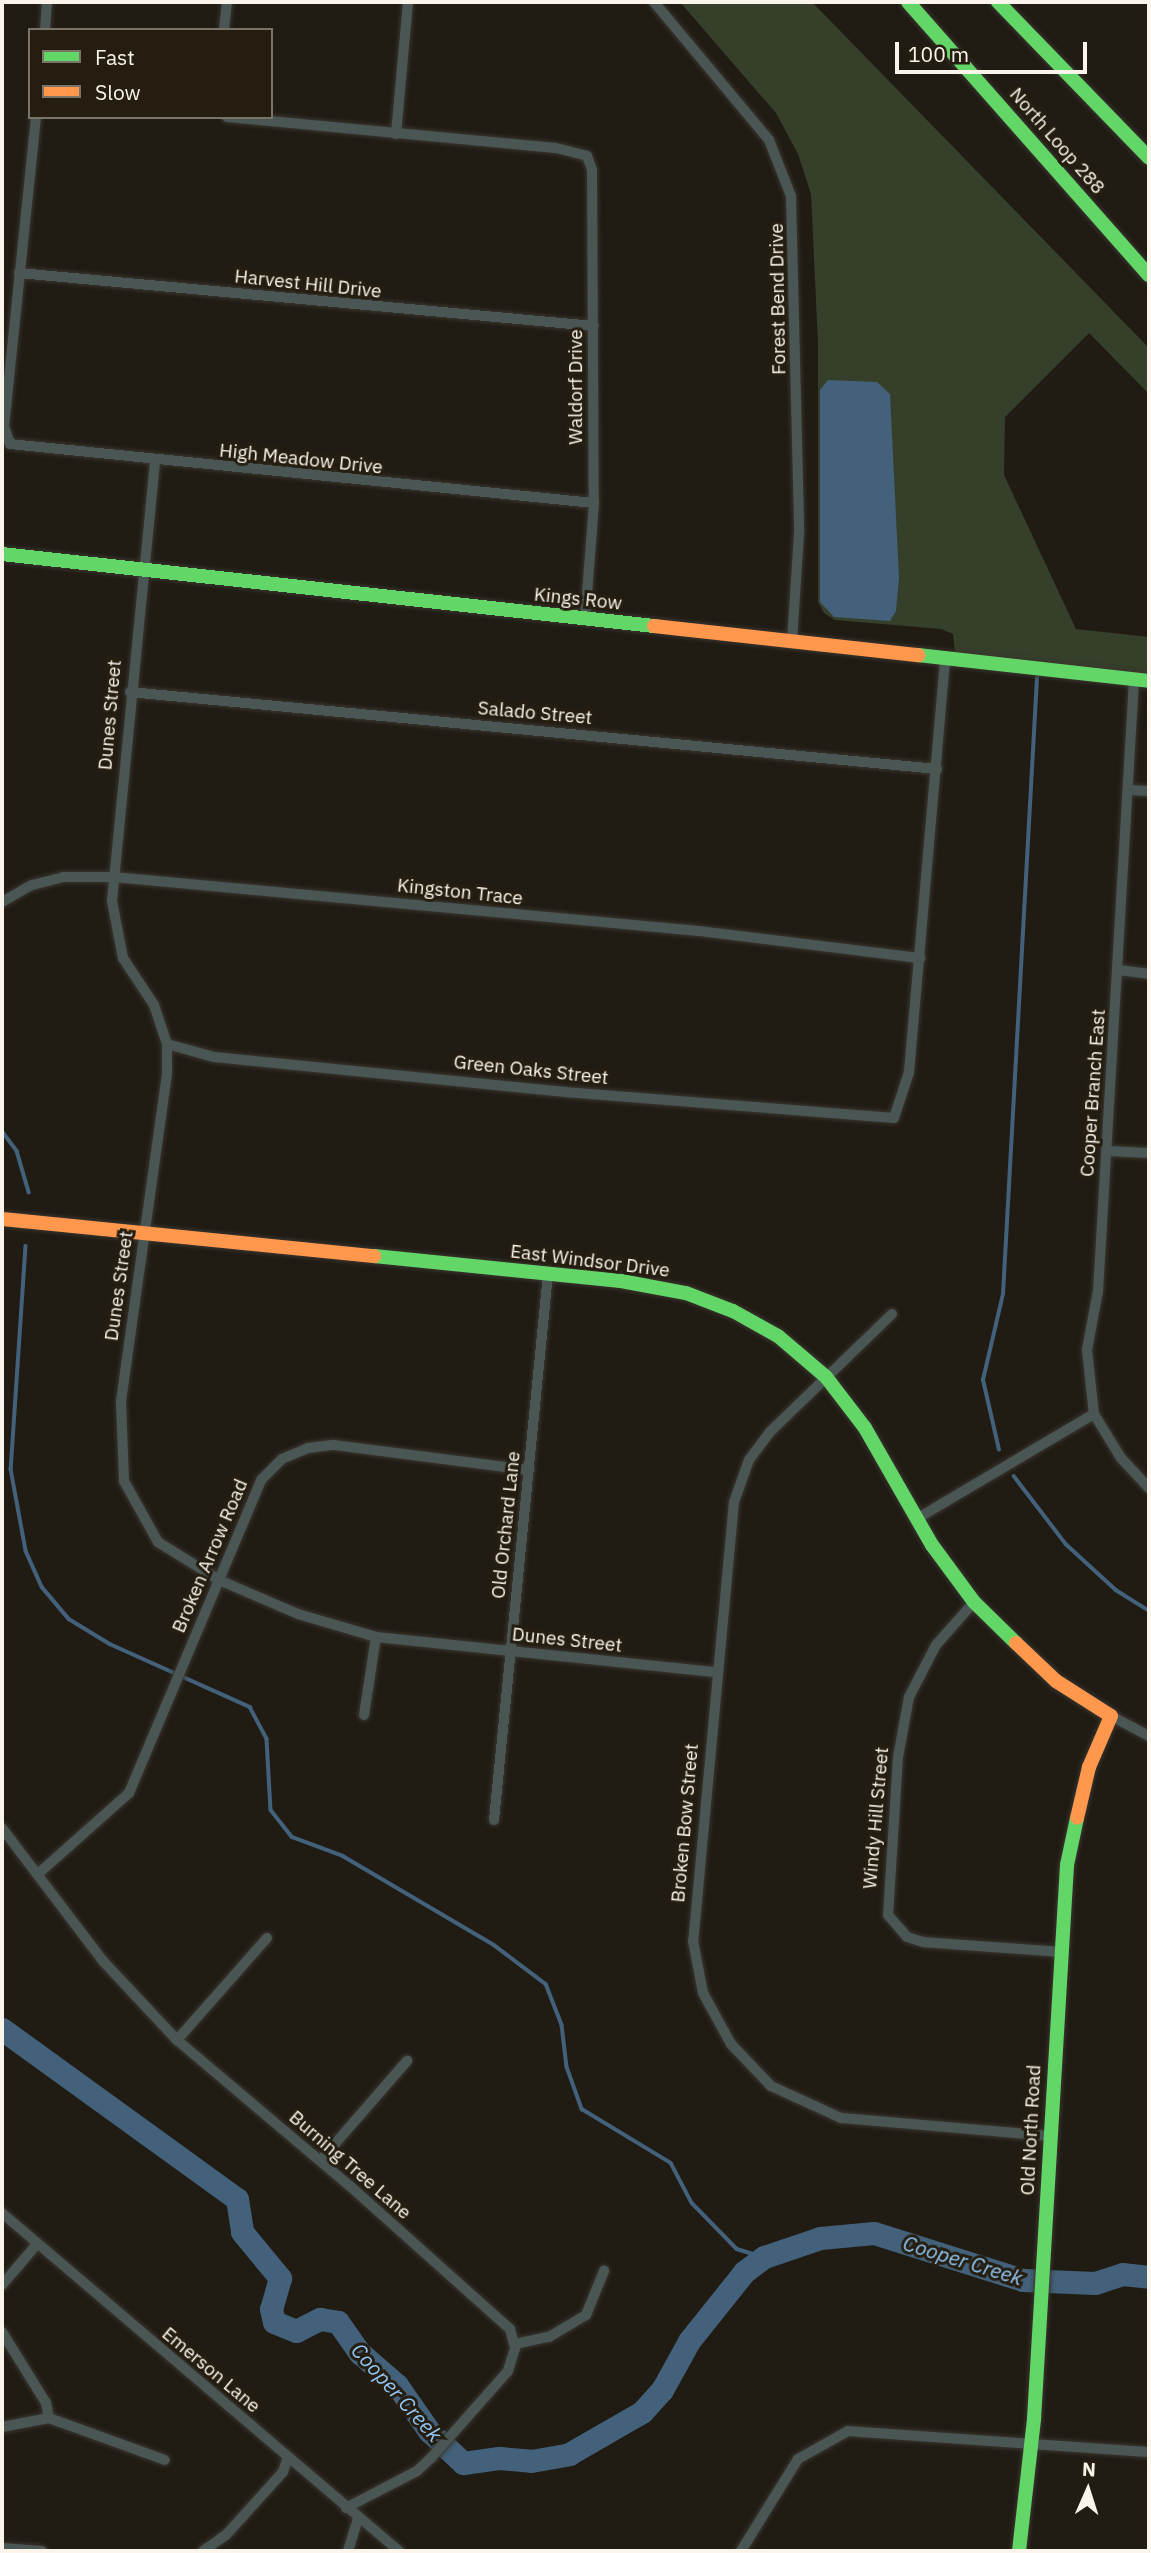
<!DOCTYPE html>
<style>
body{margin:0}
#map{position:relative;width:1151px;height:2553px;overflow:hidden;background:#201c14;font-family:"IBM Plex Sans",sans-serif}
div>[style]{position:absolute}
.green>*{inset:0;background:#363f2a}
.water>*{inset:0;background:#43617a}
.stream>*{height:3.5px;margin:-1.75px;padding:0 1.75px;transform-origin:1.75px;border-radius:1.75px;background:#43617a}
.river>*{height:23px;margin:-11.5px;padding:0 11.5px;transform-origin:11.5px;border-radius:11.5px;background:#43617a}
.roads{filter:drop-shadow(0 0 2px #39352f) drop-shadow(0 0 2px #39352f)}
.street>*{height:10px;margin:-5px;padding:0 5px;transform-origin:5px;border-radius:5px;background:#495654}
.fast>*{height:14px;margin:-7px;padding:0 7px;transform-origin:7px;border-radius:7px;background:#63d668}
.slow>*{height:14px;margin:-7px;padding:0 7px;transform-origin:7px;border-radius:7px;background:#ff974d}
span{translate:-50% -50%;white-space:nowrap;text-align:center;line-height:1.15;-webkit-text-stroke:6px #251d0f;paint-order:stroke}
.street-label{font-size:19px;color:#faf4eb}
.water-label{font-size:21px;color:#90c7f7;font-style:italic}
.frame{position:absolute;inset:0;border:4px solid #faf4eb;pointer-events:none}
.legend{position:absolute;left:28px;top:28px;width:245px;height:91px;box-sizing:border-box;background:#251d0f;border:2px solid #7a7367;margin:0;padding:9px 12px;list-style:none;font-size:21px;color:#faf4eb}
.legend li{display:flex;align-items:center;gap:14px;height:35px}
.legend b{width:35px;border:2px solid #7a7367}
.north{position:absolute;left:1053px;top:2455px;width:70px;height:70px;-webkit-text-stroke:5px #251d0f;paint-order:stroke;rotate:3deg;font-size:19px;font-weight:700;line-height:28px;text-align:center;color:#faf4eb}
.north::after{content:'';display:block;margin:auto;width:24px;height:32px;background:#faf4eb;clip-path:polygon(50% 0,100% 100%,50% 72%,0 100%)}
.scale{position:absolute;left:895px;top:42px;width:192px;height:32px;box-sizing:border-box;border:4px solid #faf4eb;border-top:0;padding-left:9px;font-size:21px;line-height:24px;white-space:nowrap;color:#faf4eb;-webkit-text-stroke:5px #251d0f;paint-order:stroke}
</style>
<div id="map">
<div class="green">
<div style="clip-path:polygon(680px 2px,812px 2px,1149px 348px,1149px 394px,1089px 333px,1005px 417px,1004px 475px,1076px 629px,1149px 637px,1149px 681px,956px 661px,953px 634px,941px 629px,835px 620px,824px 613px,818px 602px,818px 343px,811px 194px,798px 154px,776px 113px)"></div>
</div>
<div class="water">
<div style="clip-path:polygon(828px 380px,877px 382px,890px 394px,899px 578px,896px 611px,890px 621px,834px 617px,820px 602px,820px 390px)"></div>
</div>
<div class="stream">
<div style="left:2px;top:1131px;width:25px;rotate:53deg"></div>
<div style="left:17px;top:1151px;width:43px;rotate:73.7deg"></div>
<div style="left:26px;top:1246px;width:224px;rotate:93.8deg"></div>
<div style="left:11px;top:1469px;width:83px;rotate:79.6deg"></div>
<div style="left:26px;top:1551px;width:39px;rotate:66deg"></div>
<div style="left:42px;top:1587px;width:42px;rotate:49.8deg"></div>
<div style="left:69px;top:1619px;width:48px;rotate:31.4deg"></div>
<div style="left:110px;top:1644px;width:154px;rotate:24.2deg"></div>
<div style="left:250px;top:1707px;width:36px;rotate:62deg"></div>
<div style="left:267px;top:1739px;width:71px;rotate:86.8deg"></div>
<div style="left:271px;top:1810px;width:34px;rotate:52deg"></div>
<div style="left:292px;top:1837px;width:54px;rotate:20.4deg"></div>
<div style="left:343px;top:1856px;width:175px;rotate:30.5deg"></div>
<div style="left:494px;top:1945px;width:65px;rotate:36.9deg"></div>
<div style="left:546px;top:1984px;width:44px;rotate:68.7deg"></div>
<div style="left:562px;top:2025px;width:42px;rotate:83.2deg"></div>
<div style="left:567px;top:2067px;width:45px;rotate:70.3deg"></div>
<div style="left:582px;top:2109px;width:104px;rotate:31.2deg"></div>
<div style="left:671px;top:2163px;width:45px;rotate:62.3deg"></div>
<div style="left:692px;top:2203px;width:64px;rotate:45.6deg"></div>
<div style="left:737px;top:2249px;width:28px;rotate:17deg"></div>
<div style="left:999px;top:1450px;width:72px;rotate:-102.9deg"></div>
<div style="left:983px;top:1380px;width:88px;rotate:-76.9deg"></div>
<div style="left:1003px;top:1294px;width:617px;rotate:-86.84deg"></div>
<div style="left:1014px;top:1476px;width:86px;rotate:52.6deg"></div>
<div style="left:1066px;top:1544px;width:68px;rotate:42.6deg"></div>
<div style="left:1116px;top:1590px;width:39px;rotate:32deg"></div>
</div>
<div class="river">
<div style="left:2px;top:2029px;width:290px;rotate:35.9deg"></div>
<div style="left:237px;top:2199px;width:33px;rotate:81deg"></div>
<div style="left:242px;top:2232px;width:60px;rotate:50.4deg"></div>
<div style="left:280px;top:2278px;width:32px;rotate:106deg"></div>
<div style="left:271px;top:2309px;width:13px;rotate:77deg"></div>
<div style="left:274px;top:2322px;width:24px;rotate:22deg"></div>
<div style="left:296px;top:2331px;width:27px;rotate:-27deg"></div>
<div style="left:320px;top:2319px;width:18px;rotate:9deg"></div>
<div style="left:338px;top:2322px;width:38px;rotate:55deg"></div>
<div style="left:360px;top:2353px;width:49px;rotate:40.9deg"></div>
<div style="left:397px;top:2385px;width:56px;rotate:55.2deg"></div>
<div style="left:429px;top:2431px;width:47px;rotate:43.3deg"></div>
<div style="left:463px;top:2463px;width:36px;rotate:-8deg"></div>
<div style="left:499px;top:2458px;width:32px;rotate:5deg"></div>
<div style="left:531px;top:2461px;width:39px;rotate:-10deg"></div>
<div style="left:569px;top:2454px;width:84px;rotate:-29.9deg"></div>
<div style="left:642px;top:2412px;width:30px;rotate:-48deg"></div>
<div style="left:662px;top:2390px;width:56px;rotate:-61.1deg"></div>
<div style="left:689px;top:2341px;width:88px;rotate:-51.4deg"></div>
<div style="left:744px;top:2272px;width:25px;rotate:-37deg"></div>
<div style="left:764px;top:2257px;width:59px;rotate:-18.7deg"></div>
<div style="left:820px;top:2238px;width:54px;rotate:-5.3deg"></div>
<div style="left:874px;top:2233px;width:156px;rotate:17.5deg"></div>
<div style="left:1023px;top:2280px;width:72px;rotate:2.4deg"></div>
<div style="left:1095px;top:2283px;width:28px;rotate:-18deg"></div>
<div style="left:1122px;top:2274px;width:27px;rotate:6deg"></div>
</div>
<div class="roads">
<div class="street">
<div style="left:654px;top:2px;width:180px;rotate:50.2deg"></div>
<div style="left:769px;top:140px;width:60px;rotate:68.6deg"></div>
<div style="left:791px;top:196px;width:337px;rotate:88.6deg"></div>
<div style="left:799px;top:533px;width:108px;rotate:93.7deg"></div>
<div style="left:45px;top:30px;width:28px;rotate:-86deg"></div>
<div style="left:224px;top:30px;width:28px;rotate:-84deg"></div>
<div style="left:36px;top:117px;width:311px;rotate:95.9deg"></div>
<div style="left:4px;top:426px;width:19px;rotate:72deg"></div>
<div style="left:10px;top:444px;width:587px;rotate:5.77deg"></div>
<div style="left:227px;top:117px;width:330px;rotate:5.4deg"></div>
<div style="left:556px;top:148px;width:32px;rotate:14deg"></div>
<div style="left:587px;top:156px;width:15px;rotate:70deg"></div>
<div style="left:592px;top:170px;width:333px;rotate:89.7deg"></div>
<div style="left:594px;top:503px;width:116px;rotate:94.4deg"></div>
<div style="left:396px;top:134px;width:133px;rotate:-84.8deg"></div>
<div style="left:19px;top:273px;width:577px;rotate:5.27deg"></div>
<div style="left:155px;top:462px;width:441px;rotate:95.6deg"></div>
<div style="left:112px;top:901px;width:58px;rotate:79.1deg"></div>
<div style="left:123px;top:958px;width:56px;rotate:56.6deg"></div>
<div style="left:154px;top:1005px;width:41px;rotate:71.6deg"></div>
<div style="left:167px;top:1044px;width:30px;rotate:90deg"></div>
<div style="left:167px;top:1074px;width:331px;rotate:98deg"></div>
<div style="left:121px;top:1402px;width:79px;rotate:87.8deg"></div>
<div style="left:124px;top:1481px;width:70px;rotate:60.9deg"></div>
<div style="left:158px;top:1542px;width:72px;rotate:31.9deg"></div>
<div style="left:219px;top:1580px;width:86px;rotate:23.3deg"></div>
<div style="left:298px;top:1614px;width:81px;rotate:16.4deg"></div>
<div style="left:376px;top:1637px;width:342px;rotate:5.9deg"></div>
<div style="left:1134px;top:680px;width:612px;rotate:93.37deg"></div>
<div style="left:1098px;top:1291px;width:60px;rotate:100.6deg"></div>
<div style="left:1087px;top:1350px;width:64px;rotate:83.8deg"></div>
<div style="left:1094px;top:1414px;width:52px;rotate:58.5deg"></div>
<div style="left:1121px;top:1458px;width:41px;rotate:47deg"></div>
<div style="left:130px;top:692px;width:811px;rotate:5.45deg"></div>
<div style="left:1130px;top:790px;width:19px;rotate:3deg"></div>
<div style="left:2px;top:902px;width:34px;rotate:-30deg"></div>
<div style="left:32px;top:885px;width:32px;rotate:-14deg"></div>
<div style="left:63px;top:877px;width:50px"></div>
<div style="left:113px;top:877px;width:588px;rotate:5.26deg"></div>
<div style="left:699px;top:931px;width:223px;rotate:7deg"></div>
<div style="left:1118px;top:970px;width:31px;rotate:7deg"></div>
<div style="left:167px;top:1044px;width:49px;rotate:15.5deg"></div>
<div style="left:214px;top:1057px;width:353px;rotate:5.7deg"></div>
<div style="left:565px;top:1092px;width:330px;rotate:4.5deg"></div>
<div style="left:894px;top:1118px;width:48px;rotate:-71.9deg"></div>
<div style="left:909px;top:1072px;width:414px;rotate:-85deg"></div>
<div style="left:1107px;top:1151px;width:42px;rotate:2.7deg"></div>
<div style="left:892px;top:1314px;width:170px;rotate:136deg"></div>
<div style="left:770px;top:1432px;width:35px;rotate:127deg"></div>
<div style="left:749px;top:1460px;width:45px;rotate:109.7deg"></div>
<div style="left:734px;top:1502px;width:441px;rotate:95.3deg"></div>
<div style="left:693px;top:1941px;width:53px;rotate:79.1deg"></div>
<div style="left:703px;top:1993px;width:58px;rotate:61.2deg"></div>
<div style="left:731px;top:2044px;width:58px;rotate:46.4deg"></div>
<div style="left:771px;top:2086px;width:77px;rotate:24.6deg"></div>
<div style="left:841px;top:2118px;width:211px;rotate:4.9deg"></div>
<div style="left:918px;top:1518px;width:204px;rotate:-30.6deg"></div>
<div style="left:974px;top:1602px;width:57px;rotate:131.5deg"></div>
<div style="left:936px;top:1645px;width:59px;rotate:117.4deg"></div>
<div style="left:909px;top:1697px;width:61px;rotate:100.4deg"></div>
<div style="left:898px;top:1757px;width:158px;rotate:93.6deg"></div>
<div style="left:888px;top:1915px;width:29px;rotate:49deg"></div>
<div style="left:907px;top:1937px;width:17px;rotate:17deg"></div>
<div style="left:923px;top:1942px;width:138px;rotate:4.1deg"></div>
<div style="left:364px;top:1715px;width:79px;rotate:-81.3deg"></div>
<div style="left:1111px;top:1716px;width:43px;rotate:27.8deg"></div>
<div style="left:494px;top:1820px;width:549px;rotate:-84.35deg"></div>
<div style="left:2px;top:1828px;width:167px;rotate:52.8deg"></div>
<div style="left:103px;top:1961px;width:108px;rotate:46.9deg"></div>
<div style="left:177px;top:2040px;width:226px;rotate:40.2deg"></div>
<div style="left:350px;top:2186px;width:215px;rotate:41.8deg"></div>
<div style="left:510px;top:2329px;width:20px;rotate:75deg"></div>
<div style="left:515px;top:2348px;width:24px;rotate:107deg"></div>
<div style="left:508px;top:2371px;width:115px;rotate:131.5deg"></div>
<div style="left:432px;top:2457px;width:21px;rotate:137deg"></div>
<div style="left:417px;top:2471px;width:80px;rotate:152.5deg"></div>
<div style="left:39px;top:1873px;width:120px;rotate:-41.6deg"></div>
<div style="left:129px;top:1793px;width:340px;rotate:-67.1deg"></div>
<div style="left:261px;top:1480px;width:30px;rotate:-45deg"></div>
<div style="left:282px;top:1459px;width:28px;rotate:-23deg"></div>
<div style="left:308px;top:1448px;width:26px;rotate:-7deg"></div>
<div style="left:334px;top:1445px;width:197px;rotate:7.3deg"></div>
<div style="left:177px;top:2040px;width:136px;rotate:-48.6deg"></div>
<div style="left:320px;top:2161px;width:133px;rotate:-49deg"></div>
<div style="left:2px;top:2213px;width:521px;rotate:40.41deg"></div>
<div style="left:2px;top:2285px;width:54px;rotate:-49.5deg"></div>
<div style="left:2px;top:2332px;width:84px;rotate:58.2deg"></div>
<div style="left:46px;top:2403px;width:15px;rotate:79deg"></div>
<div style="left:515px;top:2344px;width:35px;rotate:-12deg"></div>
<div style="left:549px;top:2337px;width:43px;rotate:-30.7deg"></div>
<div style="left:586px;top:2315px;width:48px;rotate:-67.8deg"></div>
<div style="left:2px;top:2427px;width:48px;rotate:-10.8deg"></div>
<div style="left:49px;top:2418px;width:123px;rotate:19.9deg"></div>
<div style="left:2px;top:2548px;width:40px;rotate:4.3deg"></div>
<div style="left:203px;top:2551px;width:28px;rotate:-35deg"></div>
<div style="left:226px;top:2535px;width:85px;rotate:-47.9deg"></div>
<div style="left:283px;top:2472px;width:16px;rotate:-72deg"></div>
<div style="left:348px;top:2551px;width:34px;rotate:-73deg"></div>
<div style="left:741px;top:2551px;width:108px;rotate:-58.2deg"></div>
<div style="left:798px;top:2459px;width:57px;rotate:-29.2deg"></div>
<div style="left:848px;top:2431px;width:302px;rotate:4deg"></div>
</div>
<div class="fast">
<div style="left:908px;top:2px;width:364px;rotate:48.6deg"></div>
<div style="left:998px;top:2px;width:217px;rotate:45.9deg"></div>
<div style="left:2px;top:554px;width:656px;rotate:6.3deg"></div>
<div style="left:918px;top:655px;width:232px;rotate:6.4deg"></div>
<div style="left:374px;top:1256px;width:248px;rotate:5.8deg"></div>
<div style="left:621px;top:1281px;width:66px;rotate:10.5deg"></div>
<div style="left:686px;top:1293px;width:50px;rotate:21deg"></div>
<div style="left:733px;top:1311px;width:51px;rotate:29.1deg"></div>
<div style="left:778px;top:1336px;width:63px;rotate:40.5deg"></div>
<div style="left:826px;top:1377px;width:64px;rotate:52.6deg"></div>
<div style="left:865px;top:1428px;width:135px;rotate:60.2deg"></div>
<div style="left:932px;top:1545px;width:71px;rotate:53.6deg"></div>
<div style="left:974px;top:1602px;width:59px;rotate:44.3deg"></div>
<div style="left:1019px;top:2551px;width:133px;rotate:-83.5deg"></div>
<div style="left:1034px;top:2419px;width:555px;rotate:-86.59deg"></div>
<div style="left:1067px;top:1865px;width:48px;rotate:-78deg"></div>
</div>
<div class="slow">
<div style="left:654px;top:626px;width:266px;rotate:6.3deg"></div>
<div style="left:2px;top:1219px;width:374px;rotate:5.7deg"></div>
<div style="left:1016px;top:1643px;width:55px;rotate:43.5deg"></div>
<div style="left:1056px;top:1681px;width:65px;rotate:32.5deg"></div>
<div style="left:1111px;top:1716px;width:56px;rotate:113.3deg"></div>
<div style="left:1089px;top:1767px;width:52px;rotate:103.2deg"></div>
</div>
</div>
<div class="street-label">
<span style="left:1057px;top:141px;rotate:49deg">North Loop 288</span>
<span style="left:308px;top:284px;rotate:6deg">Harvest Hill Drive</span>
<span style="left:778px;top:299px;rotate:-91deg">Forest Bend Drive</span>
<span style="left:576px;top:387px;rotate:-90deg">Waldorf Drive</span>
<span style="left:301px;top:459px;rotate:6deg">High Meadow Drive</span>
<span style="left:578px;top:599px;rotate:6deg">Kings Row</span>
<span style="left:535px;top:713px;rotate:5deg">Salado Street</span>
<span style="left:110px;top:715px;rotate:-85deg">Dunes Street</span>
<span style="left:460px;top:892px;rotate:6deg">Kingston Trace</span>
<span style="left:531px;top:1070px;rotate:6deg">Green Oaks Street</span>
<span style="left:1093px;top:1093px;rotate:-86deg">Cooper Branch East</span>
<span style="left:590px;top:1261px;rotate:7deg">East Windsor Drive</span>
<span style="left:119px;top:1286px;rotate:-82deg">Dunes Street</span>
<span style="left:506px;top:1525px;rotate:-84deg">Old Orchard Lane</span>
<span style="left:210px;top:1556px;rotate:-67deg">Broken Arrow Road</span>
<span style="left:567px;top:1640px;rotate:6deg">Dunes Street</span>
<span style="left:876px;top:1818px;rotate:-85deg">Windy Hill Street</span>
<span style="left:685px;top:1823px;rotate:-85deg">Broken Bow Street</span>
<span style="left:1031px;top:2130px;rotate:-87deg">Old North Road</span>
<span style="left:350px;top:2165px;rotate:41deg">Burning Tree Lane</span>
<span style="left:211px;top:2370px;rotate:40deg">Emerson Lane</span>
</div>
<div class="water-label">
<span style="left:963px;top:2260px;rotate:17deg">Cooper Creek</span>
<span style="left:397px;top:2392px;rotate:48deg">Cooper Creek</span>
</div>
<div class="frame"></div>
<ul class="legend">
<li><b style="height:9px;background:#63d668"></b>Fast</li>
<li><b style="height:9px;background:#ff974d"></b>Slow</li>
</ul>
<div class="north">N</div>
<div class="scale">100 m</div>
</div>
